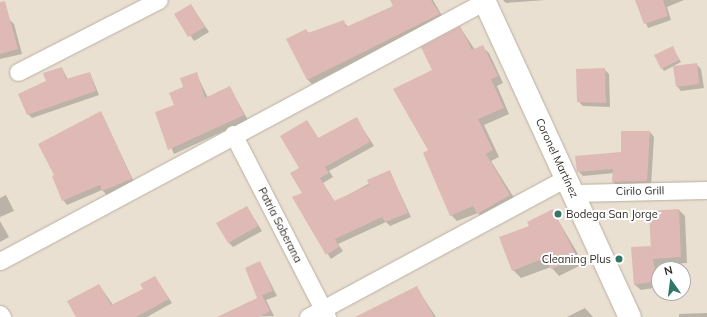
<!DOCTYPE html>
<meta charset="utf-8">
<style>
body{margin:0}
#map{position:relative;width:707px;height:317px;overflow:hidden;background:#eae0d1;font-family:Mulish,sans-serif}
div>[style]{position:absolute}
.shadow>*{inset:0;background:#0003}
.building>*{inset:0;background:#deb9b6}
.roads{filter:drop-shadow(0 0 1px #b9afa0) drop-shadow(0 0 1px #b9afa0)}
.street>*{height:17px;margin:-8.5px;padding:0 8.5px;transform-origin:8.5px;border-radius:8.5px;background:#fff}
.secondary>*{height:22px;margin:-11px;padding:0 11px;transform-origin:11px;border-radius:11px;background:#fff}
.dots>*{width:11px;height:11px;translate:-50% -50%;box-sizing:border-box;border:2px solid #fff;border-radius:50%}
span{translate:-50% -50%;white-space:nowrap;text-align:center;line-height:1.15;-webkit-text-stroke:4px #fff;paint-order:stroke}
.street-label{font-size:11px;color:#312d27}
.poi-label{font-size:11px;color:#312d27}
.left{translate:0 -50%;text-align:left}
.right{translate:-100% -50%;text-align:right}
.north{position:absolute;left:651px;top:261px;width:40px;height:40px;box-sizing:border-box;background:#fff;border:1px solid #adaba9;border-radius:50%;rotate:346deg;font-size:11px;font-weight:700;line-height:16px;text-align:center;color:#312d27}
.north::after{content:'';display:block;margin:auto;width:14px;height:18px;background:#327668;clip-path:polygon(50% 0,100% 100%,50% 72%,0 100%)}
</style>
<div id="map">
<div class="shadow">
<div style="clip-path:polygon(392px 0,433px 0,444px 19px,312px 84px,307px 79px,306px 30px,310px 34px,343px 21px,348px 27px,394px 6px)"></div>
<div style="clip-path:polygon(503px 0,546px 0,506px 3px)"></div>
<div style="clip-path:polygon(636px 0,684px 0,667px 7px,671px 20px,648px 28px)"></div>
<div style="clip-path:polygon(191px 5px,209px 32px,194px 41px,176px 14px)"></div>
<div style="clip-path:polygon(9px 19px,14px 24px,22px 54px,0 59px,0 21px)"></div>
<div style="clip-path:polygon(460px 27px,475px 50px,482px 47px,489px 53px,503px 83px,497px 86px,509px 114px,484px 125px,499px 157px,491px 161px,516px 201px,484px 220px,478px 213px,457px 221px,451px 215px,429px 151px,434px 70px)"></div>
<div style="clip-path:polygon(672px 47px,681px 62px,664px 71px,662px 68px)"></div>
<div style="clip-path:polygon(696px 64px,701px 69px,704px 88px,681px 91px,677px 86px)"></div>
<div style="clip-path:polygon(62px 68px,68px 80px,90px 73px,99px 95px,32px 118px,28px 114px,47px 82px)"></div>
<div style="clip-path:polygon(604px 69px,609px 74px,610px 107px,583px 106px,578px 101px)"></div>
<div style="clip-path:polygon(196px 73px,208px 98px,230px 88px,248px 120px,174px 154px,156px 113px,176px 106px)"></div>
<div style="clip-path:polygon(101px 112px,135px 184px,107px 195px,102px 190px,67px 205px,63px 200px)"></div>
<div style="clip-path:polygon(356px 118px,374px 146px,329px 171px,333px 177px,323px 183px,335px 202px,390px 172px,411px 217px,390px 226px,386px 222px,338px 244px,343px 251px,331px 259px,293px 198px,303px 193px,300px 168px,307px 121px,319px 139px)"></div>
<div style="clip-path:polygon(650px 132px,654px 137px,651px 186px,618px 186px,613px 182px,614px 173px,583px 176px,578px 171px,622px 153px)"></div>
<div style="clip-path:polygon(6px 195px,14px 211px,0 217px,0 198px)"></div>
<div style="clip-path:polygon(247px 207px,262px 231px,233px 247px,229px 243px)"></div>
<div style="clip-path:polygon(552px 210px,578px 254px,553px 268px,579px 256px,583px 264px,559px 276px,551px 267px,521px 278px,513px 270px,530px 226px)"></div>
<div style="clip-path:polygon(679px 210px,685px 216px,687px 263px,658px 265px,659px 287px,641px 290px,635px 285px,650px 247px,652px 249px)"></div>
<div style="clip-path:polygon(0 221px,9px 237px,0 242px)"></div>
<div style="clip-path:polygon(260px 262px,277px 296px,266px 300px,274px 316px,233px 317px,258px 298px)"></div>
<div style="clip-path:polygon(155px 277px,172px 303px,147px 317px,77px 317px,99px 285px,113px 305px,144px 289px)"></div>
<div style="clip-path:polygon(416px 287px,436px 317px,357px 317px)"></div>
<div style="clip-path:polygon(585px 308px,593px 317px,567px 317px)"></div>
<div style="clip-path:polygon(707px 313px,707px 317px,679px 317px,679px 314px)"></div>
</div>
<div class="building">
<div style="clip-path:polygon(390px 0,431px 0,440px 14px,307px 80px,286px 39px,306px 29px,308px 33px,344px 20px,346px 27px,393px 6px)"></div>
<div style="clip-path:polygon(635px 0,663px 0,668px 16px,644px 24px)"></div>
<div style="clip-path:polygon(5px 1px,18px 49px,0 54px,0 2px)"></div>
<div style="clip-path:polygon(191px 4px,205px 27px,188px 37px,174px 14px)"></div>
<div style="clip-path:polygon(460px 26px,472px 50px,483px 45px,498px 76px,491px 79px,504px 108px,478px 119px,493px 150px,486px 154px,510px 195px,477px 214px,473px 206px,450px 216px,423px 153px,428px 150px,393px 89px,432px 70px,421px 47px)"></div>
<div style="clip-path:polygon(673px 46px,679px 60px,661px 69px,654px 55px)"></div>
<div style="clip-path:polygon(697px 63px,699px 84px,676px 87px,673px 66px)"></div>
<div style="clip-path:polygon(62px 67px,66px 79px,90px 72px,96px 91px,27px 115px,18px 94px,46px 81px,43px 73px)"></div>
<div style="clip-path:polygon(605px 68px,606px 103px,577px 102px,576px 69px)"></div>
<div style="clip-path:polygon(197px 72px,205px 98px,230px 86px,244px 115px,168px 150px,155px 112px,174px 105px,169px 93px,183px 87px,180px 78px)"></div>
<div style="clip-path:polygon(101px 111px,132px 179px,102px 191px,100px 185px,62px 201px,52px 176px,54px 175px,38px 144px)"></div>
<div style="clip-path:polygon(357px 117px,370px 142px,325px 167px,329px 173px,320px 178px,334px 201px,369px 185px,367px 180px,390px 170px,408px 213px,385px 222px,382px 217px,335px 239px,339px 247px,326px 255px,292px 197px,302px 193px,290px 173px,299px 168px,280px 136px,307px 120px,318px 138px)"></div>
<div style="clip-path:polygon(621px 131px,650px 131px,647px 181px,612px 182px,613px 169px,577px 172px,575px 156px,621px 152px)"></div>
<div style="clip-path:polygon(247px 206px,258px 226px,228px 243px,216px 223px)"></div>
<div style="clip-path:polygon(553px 209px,576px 256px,551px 269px,545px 258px,512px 271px,499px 237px,529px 226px,527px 222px)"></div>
<div style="clip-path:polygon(679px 209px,681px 257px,653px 259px,657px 281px,634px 285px,631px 247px,650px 246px,651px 252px,649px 211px)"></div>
<div style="clip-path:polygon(260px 261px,273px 291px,262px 295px,270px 311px,259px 317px,217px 317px,257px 298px,245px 268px)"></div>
<div style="clip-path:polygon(155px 276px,169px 299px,136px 317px,76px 317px,67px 301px,99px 284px,111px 305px,143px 289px,140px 284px)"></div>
<div style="clip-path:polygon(417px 286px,434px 317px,355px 317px)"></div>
</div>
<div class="roads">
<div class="street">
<div style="left:18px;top:72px;width:158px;rotate:-27.1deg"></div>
<div style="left:233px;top:134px;width:206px;rotate:62.8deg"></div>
<div style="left:573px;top:193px;width:134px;rotate:-1.3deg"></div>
<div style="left:0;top:261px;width:550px;rotate:-28.19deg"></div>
<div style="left:0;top:314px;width:4px;rotate:56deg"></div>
<div style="left:308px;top:317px;width:293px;rotate:-28.3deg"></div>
</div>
<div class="secondary">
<div style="left:484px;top:0;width:349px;rotate:65.3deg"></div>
</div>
</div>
<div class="dots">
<div style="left:558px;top:214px;background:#327668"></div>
<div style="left:619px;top:259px;background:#327668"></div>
</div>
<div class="street-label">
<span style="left:557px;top:158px;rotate:65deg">Coronel Martínez</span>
<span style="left:640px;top:191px;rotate:-1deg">Cirilo Grill</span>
<span style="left:280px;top:225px;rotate:63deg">Patria Soberana</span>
</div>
<div class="poi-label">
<span class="left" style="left:566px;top:214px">Bodega San Jorge</span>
<span class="right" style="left:611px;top:259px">Cleaning Plus</span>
</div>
<div class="north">N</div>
</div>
